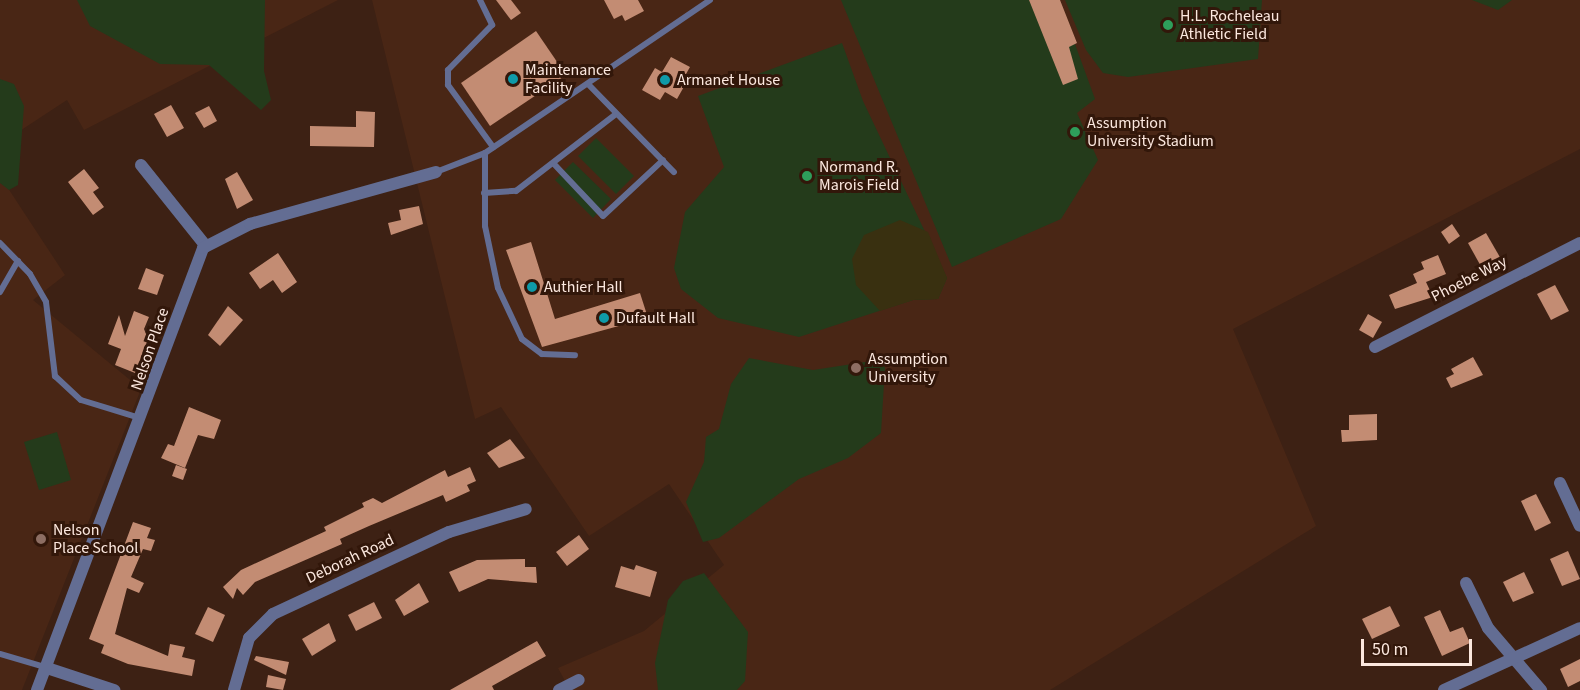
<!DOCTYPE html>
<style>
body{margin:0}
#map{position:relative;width:1580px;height:690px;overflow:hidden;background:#3d2114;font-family:"Source Sans 3",sans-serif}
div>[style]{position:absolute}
.built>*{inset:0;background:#492615}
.green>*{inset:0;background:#243b1b}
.sand>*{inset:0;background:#393010}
.building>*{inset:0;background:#c38c73}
.service>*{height:6px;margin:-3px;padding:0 3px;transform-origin:3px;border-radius:3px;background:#636d93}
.minor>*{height:12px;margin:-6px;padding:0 6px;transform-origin:6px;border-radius:6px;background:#636d93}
.dots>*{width:16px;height:16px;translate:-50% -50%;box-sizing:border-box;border:3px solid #32170a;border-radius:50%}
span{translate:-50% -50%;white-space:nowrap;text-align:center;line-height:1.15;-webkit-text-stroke:6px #32170a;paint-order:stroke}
.poi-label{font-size:16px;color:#fce8df}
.left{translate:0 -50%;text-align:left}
.street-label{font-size:16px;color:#fce8df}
.scale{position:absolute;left:1361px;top:639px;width:111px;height:27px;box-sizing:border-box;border:3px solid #fce8df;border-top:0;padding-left:8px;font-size:18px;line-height:21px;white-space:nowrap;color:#fce8df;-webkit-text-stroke:4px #32170a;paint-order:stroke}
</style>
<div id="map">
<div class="built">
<div style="clip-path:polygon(0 0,338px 0,84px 130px,67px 100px,0 144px)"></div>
<div style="clip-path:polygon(372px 0,1580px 0,1580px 149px,1233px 329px,1316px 526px,1050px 690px,570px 690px,558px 668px,644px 631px,724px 565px,669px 484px,589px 536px,501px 407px,475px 419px)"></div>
<div style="clip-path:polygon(0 176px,65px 275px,33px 300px,141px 389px,22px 690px,0 690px)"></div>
</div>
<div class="green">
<div style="clip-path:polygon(77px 0,265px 0,264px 71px,271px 100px,261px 110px,209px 65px,160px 64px,90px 26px)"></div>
<div style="clip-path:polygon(841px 0,1059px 0,1095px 99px,1077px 113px,1098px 160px,1061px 219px,952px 267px)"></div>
<div style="clip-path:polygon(1065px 0,1262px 0,1258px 59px,1128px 77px,1103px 73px,1086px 50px)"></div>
<div style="clip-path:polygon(1472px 0,1512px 0,1498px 10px)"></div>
<div style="clip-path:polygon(842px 43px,863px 101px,947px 278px,938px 299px,913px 300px,799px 337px,718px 318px,681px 289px,674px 268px,685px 212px,724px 167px,698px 96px)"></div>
<div style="clip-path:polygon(0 79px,14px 84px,24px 106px,18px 185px,9px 190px,0 183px)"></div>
<div style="clip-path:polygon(596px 138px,634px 176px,616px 194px,578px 156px)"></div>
<div style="clip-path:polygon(573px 162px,611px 199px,593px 218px,555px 180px)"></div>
<div style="clip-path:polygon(749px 358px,813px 370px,872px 361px,885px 367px,881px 433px,848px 458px,799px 479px,719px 538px,703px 542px,686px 502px,704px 462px,706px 437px,719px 429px,731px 384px)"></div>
<div style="clip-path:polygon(57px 432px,71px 480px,39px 490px,24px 442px)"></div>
<div style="clip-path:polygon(704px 573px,748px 632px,745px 681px,737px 690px,658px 690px,655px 663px,668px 600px,683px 581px)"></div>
</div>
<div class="sand">
<div style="clip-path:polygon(900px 220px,928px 232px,947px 278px,938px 299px,913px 300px,880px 311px,856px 285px,852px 259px,864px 235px)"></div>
</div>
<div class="building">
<div style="clip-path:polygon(496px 0,511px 0,521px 13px,511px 20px)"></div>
<div style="clip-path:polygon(604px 0,638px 0,644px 11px,625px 21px,622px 15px,614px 19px)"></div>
<div style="clip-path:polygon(1029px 0,1060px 0,1077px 43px,1069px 47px,1078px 79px,1063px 85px)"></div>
<div style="clip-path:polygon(536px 31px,566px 75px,490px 126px,461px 83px)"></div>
<div style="clip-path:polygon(671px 57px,690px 67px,682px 81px,686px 83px,677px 99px,665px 92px,660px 100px,642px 90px,655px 68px,662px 72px)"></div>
<div style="clip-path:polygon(171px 105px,184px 128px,167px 137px,154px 114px)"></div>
<div style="clip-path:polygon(209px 106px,217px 121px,204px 128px,195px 113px)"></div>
<div style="clip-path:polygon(356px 111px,375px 112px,374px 147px,310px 146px,310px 126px,356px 127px)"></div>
<div style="clip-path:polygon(84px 169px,99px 188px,93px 192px,104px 207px,93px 215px,68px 182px)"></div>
<div style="clip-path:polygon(237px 172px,253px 200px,237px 209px,225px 179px)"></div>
<div style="clip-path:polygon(419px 206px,423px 224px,391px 235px,388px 223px,401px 220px,399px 210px)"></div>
<div style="clip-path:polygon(1452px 224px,1460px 236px,1449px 244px,1441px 232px)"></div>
<div style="clip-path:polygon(1486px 233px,1501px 259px,1483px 270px,1468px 243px)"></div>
<div style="clip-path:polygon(531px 242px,555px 319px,640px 293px,648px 318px,542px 347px,506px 250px)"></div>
<div style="clip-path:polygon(278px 253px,297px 282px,282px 293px,273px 280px,260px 289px,249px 273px)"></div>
<div style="clip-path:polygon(1438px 255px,1446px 274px,1426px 282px,1433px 297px,1395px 309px,1389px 295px,1417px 283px,1413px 274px,1424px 269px,1421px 262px)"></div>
<div style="clip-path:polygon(146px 268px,164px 275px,157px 295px,138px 289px)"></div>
<div style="clip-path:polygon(1555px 285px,1569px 311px,1551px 320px,1537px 294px)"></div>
<div style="clip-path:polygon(228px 306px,243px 320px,220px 346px,208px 335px)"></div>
<div style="clip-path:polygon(134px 311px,149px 317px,144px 329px,148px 339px,135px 373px,115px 365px,121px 349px,108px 344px,119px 315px,125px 336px)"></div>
<div style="clip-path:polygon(1368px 314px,1382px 322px,1373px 338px,1359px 330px)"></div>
<div style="clip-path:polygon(1473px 357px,1483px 375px,1451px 388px,1446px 378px,1454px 374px,1451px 369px)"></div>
<div style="clip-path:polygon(189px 407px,221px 420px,214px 439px,198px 435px,185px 468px,161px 458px,168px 444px,174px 446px)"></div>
<div style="clip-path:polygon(1377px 414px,1377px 440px,1342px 442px,1341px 430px,1349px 430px,1349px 415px)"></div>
<div style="clip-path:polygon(510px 439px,525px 458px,499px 468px,487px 453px)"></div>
<div style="clip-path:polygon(176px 465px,187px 469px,183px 480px,172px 476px)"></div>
<div style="clip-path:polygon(470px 467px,476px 481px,467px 485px,470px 491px,446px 502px,443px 495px,369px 526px,340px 539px,342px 544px,255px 582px,243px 595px,237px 588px,233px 599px,223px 587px,241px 570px,326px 531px,324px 527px,364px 507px,362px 503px,373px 498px,382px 503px,445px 470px,448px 477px)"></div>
<div style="clip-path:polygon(1536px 494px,1551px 523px,1535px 531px,1521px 501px)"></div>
<div style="clip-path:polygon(133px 522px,151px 528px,147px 538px,155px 540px,151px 551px,143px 549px,131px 577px,144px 583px,139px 593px,127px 588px,115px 634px,168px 656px,170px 644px,185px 647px,182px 657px,195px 660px,192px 676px,128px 664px,101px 653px,104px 645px,89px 639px)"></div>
<div style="clip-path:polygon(579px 535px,589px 549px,567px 566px,556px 552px)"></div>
<div style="clip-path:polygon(1568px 551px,1580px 579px,1562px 586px,1550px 559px)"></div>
<div style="clip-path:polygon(525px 559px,525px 567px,536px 567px,537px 583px,488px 579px,459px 592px,449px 572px,477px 560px)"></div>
<div style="clip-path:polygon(636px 565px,657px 572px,650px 597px,615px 587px,621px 566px,634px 570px)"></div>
<div style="clip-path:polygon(1524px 572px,1534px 593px,1513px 602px,1503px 582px)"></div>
<div style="clip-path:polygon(419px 583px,429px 602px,404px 616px,395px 600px)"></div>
<div style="clip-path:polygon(374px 602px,382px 618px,356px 631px,348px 615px)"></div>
<div style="clip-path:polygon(1390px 606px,1400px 626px,1372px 639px,1362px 619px)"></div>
<div style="clip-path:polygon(208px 607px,225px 615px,213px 642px,195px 634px)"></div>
<div style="clip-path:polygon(1440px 610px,1450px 632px,1463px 627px,1470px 643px,1442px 656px,1424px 617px)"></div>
<div style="clip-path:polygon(329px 623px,336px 641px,312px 656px,302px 639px)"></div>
<div style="clip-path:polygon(537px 641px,546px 656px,492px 686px,494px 690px,450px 690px)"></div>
<div style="clip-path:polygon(256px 656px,289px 662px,286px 675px,254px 660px)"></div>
<div style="clip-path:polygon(1580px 659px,1580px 681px,1568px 687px,1560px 669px)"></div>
<div style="clip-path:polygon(268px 675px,286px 679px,283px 690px,266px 687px)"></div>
</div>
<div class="service">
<div style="left:480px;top:0;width:28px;rotate:64deg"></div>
<div style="left:492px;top:25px;width:63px;rotate:134.4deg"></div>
<div style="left:448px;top:70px;width:15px;rotate:90deg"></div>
<div style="left:448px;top:85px;width:77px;rotate:54deg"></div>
<div style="left:588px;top:84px;width:123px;rotate:45.7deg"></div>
<div style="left:485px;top:153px;width:73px;rotate:90deg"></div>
<div style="left:485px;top:226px;width:63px;rotate:78.2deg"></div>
<div style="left:498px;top:288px;width:56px;rotate:64.8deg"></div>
<div style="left:522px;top:339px;width:25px;rotate:37deg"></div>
<div style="left:542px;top:354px;width:33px;rotate:2deg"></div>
<div style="left:554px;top:164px;width:71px;rotate:46.7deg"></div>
<div style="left:603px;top:216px;width:82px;rotate:-43deg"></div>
<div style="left:436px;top:172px;width:53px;rotate:-21.2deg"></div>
<div style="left:485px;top:153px;width:272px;rotate:-34.2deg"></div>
<div style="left:484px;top:193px;width:32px;rotate:-4deg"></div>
<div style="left:516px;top:191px;width:126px;rotate:-37.6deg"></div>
<div style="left:0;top:243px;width:43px;rotate:45.9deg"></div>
<div style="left:30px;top:274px;width:32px;rotate:60deg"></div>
<div style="left:46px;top:302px;width:75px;rotate:83.1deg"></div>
<div style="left:55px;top:376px;width:35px;rotate:43deg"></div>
<div style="left:81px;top:400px;width:62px;rotate:17deg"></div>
<div style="left:0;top:292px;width:36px;rotate:-60deg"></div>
<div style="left:0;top:654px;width:47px;rotate:16.1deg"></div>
</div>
<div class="minor">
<div style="left:141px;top:165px;width:104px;rotate:51.3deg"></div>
<div style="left:1375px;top:347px;width:230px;rotate:-26.9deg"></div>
<div style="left:1560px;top:483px;width:47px;rotate:65.1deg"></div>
<div style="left:1466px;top:583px;width:50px;rotate:63.9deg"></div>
<div style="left:1488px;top:628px;width:82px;rotate:49.5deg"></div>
<div style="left:47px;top:668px;width:71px;rotate:18.2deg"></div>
<div style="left:37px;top:690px;width:472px;rotate:-69.4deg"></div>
<div style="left:203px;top:248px;width:53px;rotate:-27.1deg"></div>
<div style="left:250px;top:224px;width:193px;rotate:-15.6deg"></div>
<div style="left:234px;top:690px;width:54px;rotate:-73.9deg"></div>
<div style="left:249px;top:638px;width:34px;rotate:-45deg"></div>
<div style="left:273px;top:614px;width:194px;rotate:-25deg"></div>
<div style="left:449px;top:532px;width:80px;rotate:-16.6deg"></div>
<div style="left:559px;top:690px;width:22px;rotate:-27deg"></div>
<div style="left:1444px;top:690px;width:149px;rotate:-24.5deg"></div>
</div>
<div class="dots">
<div style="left:1168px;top:25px;background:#2e9e5b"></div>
<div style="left:513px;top:79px;background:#0f9aa8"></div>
<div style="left:665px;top:80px;background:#0f9aa8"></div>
<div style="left:1075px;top:132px;background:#2e9e5b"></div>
<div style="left:807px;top:176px;background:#2e9e5b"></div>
<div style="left:532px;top:287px;background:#0f9aa8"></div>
<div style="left:604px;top:318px;background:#0f9aa8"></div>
<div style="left:856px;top:368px;background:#8d6e63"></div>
<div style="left:41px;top:539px;background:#8d6e63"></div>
</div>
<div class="poi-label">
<span class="left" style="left:1180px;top:25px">H.L. Rocheleau<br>Athletic Field</span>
<span class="left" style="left:525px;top:79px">Maintenance<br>Facility</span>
<span class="left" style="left:677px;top:80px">Armanet House</span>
<span class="left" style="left:1087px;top:132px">Assumption<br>University Stadium</span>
<span class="left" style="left:819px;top:176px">Normand R.<br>Marois Field</span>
<span class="left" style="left:544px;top:287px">Authier Hall</span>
<span class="left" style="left:616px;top:318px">Dufault Hall</span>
<span class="left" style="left:868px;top:368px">Assumption<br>University</span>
<span class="left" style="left:53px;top:539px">Nelson<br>Place School</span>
</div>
<div class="street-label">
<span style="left:1469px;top:279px;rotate:-27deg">Phoebe Way</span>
<span style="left:150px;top:349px;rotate:-71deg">Nelson Place</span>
<span style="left:350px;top:559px;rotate:-25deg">Deborah Road</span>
</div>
<div class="scale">50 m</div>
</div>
